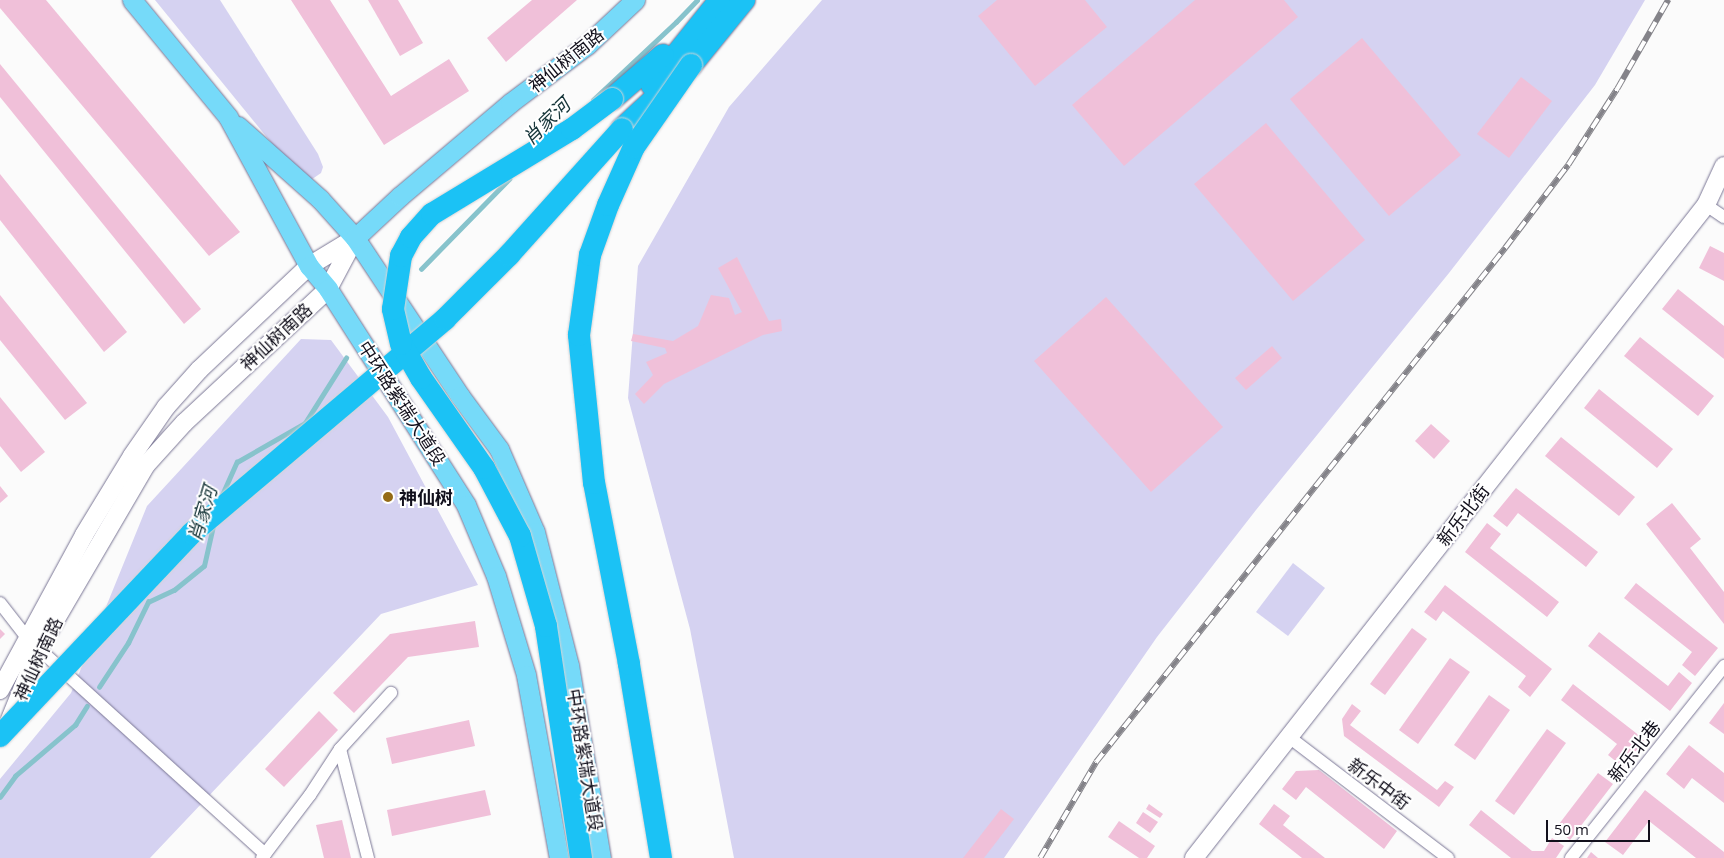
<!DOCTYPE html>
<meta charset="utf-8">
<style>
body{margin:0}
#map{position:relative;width:1724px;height:858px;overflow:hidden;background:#fbfbfb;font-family:"Open Sans","Noto Sans SC",sans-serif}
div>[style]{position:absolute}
.green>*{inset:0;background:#d5d2f1}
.stream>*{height:4.5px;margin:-2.25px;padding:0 2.25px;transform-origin:2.25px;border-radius:2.25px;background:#87c3cc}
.building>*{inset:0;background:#f0c0d9}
.roads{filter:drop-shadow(0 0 1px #7a7695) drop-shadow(0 0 1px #7a7695)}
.street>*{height:12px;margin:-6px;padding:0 6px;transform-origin:6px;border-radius:6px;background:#fff}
.secondary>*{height:18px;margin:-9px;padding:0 9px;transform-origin:9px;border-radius:9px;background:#fff}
.primary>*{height:19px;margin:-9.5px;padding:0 9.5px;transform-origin:9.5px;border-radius:9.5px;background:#76daf9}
.highway>*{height:22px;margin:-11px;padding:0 11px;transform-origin:11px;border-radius:11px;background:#1bc2f5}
.rail>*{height:5.5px;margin-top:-2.75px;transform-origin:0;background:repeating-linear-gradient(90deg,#fff 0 11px,#848389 0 22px);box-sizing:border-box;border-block:1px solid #848389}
.bridges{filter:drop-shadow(0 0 1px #d4d4d6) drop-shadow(0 0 1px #d4d4d6)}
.highway-bridge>*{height:22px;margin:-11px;padding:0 11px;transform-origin:11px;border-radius:11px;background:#1bc2f5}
.dots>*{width:14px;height:14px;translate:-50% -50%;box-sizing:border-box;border:2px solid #fff;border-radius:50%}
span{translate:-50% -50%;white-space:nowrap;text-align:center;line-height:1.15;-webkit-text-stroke:4px #fff;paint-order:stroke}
.street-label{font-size:18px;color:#12101c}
.poi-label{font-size:18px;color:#12101c;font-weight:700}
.left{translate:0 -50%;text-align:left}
.water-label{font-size:19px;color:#163539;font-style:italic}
.scale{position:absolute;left:1546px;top:820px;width:104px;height:22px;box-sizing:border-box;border:2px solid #12101c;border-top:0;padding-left:6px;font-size:15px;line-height:18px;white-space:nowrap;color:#12101c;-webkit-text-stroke:4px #fff;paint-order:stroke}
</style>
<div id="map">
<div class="green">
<div style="clip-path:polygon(155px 0,220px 0,318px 154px,323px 167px,321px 173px,305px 184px)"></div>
<div style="clip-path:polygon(822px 0,1645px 0,1595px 85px,1449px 273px,1256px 510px,1157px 637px,1004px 858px,734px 858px,690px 629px,628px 398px,638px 266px,729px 107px)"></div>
<div style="clip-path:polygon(301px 339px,331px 340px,388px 417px,478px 585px,381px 614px,150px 858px,0 858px,0 779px,71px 693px,147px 506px)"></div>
<div style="clip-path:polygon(1293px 563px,1325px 588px,1288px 636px,1256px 612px)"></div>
</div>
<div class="stream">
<div style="left:593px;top:100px;width:114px;rotate:-43.2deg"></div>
<div style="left:676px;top:22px;width:30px;rotate:-46deg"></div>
<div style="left:421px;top:269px;width:126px;rotate:-45.6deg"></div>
<div style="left:222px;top:495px;width:36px;rotate:-66deg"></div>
<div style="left:237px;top:462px;width:78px;rotate:-29.8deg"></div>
<div style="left:305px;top:423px;width:77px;rotate:-57.8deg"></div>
<div style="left:99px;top:687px;width:53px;rotate:-56.6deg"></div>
<div style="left:128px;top:643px;width:46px;rotate:-64deg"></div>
<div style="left:148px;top:602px;width:29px;rotate:-25deg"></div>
<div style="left:174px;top:590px;width:38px;rotate:-39deg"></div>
<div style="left:204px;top:566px;width:41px;rotate:-77.3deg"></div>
<div style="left:0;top:797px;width:26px;rotate:-54deg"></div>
<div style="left:15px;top:776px;width:79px;rotate:-40.4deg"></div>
<div style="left:75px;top:725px;width:22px;rotate:-58deg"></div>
</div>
<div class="building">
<div style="clip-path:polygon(0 0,46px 0,240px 232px,209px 256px,0 8px)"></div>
<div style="clip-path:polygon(291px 0,330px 0,391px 96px,449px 59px,469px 91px,384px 145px)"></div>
<div style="clip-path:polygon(368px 0,398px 0,423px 43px,400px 56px)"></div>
<div style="clip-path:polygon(532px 0,577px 0,506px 62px,487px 38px)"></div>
<div style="clip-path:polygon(997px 0,1085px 0,1107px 27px,1035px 86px,978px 16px)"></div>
<div style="clip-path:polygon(1195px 0,1284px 0,1298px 17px,1124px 166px,1072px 105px)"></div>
<div style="clip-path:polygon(1362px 38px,1461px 155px,1389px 216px,1290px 99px)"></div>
<div style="clip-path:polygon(0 64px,201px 309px,184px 324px,0 97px)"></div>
<div style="clip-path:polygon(1521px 77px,1552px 101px,1509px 158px,1477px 134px)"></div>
<div style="clip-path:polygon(1266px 123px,1365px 240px,1293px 301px,1194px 184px)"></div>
<div style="clip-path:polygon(0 174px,127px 332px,104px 352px,0 220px)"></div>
<div style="clip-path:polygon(1710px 246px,1724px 253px,1724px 281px,1699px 268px)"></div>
<div style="clip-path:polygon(737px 257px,769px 321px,781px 319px,782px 331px,763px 335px,664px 384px,644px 404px,635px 394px,653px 375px,646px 362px,667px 353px,665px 348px,631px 341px,633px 334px,673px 341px,698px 326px,711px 295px,729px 298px,735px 315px,742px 312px,718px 268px)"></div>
<div style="clip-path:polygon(1678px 289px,1724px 326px,1724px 359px,1662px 309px)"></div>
<div style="clip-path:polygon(0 295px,87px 403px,65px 420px,0 340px)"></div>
<div style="clip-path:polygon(1106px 297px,1223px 427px,1151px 492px,1034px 361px)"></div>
<div style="clip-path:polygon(1640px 337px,1714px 396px,1698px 416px,1624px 356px)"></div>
<div style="clip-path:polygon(1272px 346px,1282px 358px,1246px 390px,1235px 378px)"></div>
<div style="clip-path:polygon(1599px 389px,1673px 449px,1657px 468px,1584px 408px)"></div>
<div style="clip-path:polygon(0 397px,45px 452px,21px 472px,0 446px)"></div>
<div style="clip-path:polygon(1431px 424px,1450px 441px,1434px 459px,1415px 441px)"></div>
<div style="clip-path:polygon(1561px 437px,1635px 497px,1619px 516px,1545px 456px)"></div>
<div style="clip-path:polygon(0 486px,8px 496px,0 503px)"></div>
<div style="clip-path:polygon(1516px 488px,1598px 552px,1586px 567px,1518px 513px,1507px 527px,1493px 516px)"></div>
<div style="clip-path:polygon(1672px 503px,1701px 539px,1690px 548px,1724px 592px,1724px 624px,1646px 524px)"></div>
<div style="clip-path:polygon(1487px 523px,1501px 534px,1490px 548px,1559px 602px,1547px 617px,1465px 552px)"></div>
<div style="clip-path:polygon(1636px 583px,1718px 648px,1695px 676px,1682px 665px,1692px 652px,1624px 598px)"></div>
<div style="clip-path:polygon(1445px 585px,1552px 669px,1530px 697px,1518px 687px,1526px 676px,1443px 611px,1436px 621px,1424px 612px)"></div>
<div style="clip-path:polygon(475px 621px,479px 647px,408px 657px,354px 713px,333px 693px,390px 634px)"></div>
<div style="clip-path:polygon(1412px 628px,1427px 639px,1385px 695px,1370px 684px)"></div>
<div style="clip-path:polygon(0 629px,5px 634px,0 639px)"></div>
<div style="clip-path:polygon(1599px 632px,1668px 686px,1679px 672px,1692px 683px,1670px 711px,1588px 646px)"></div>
<div style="clip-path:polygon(1450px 658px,1470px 672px,1418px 744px,1399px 730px)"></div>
<div style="clip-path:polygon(1573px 684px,1645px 740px,1623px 767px,1608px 755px,1617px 744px,1561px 700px)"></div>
<div style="clip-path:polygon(1489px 695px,1510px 710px,1475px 760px,1454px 745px)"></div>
<div style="clip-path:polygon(1724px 703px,1724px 734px,1709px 723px)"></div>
<div style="clip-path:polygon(1352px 704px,1361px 711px,1350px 725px,1437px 790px,1445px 781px,1454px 787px,1439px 807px,1344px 736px,1342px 719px)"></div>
<div style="clip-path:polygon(319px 711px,338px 730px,284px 787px,265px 769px)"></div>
<div style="clip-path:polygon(469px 720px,475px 746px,392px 764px,386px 738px)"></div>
<div style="clip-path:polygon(1547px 729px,1566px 743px,1514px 815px,1495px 801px)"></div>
<div style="clip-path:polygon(1689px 745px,1724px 773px,1724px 803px,1692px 778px,1684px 789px,1666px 774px)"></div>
<div style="clip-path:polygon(1319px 770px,1397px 831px,1384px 849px,1306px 787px,1296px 800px,1282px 789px,1296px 771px)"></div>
<div style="clip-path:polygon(1598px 773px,1613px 784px,1570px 840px,1556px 828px)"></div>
<div style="clip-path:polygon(485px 790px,491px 815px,392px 836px,387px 810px)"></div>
<div style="clip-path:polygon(1645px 790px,1724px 852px,1724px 858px,1696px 858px,1649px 821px,1623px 855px,1605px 842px)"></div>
<div style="clip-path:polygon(1149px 804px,1163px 814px,1160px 818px,1146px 809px)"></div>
<div style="clip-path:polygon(1274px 804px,1290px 816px,1283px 825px,1325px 858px,1302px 858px,1259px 824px)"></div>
<div style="clip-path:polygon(1001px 809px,1014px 819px,984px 858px,963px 858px)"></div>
<div style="clip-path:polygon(1481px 810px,1532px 851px,1544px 851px,1552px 838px,1564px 846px,1556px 858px,1511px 858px,1469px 825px)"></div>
<div style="clip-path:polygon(1143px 812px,1158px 822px,1150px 833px,1136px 823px)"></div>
<div style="clip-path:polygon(342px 820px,351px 858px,324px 858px,316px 825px)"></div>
<div style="clip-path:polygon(1119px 821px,1155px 846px,1147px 858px,1139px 858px,1108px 837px)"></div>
<div style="clip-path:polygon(1591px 852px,1598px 858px,1587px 858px)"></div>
</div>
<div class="roads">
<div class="street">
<div style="left:1706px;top:205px;width:22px;rotate:34deg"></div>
<div style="left:0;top:603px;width:46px;rotate:52.1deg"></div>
<div style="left:28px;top:639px;width:320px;rotate:42.2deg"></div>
<div style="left:1289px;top:737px;width:200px;rotate:37.3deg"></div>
<div style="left:340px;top:749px;width:113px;rotate:75.6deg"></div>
<div style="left:262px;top:858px;width:79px;rotate:-52.7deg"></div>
<div style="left:310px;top:795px;width:55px;rotate:-56.9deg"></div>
<div style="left:340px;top:749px;width:76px;rotate:-47.7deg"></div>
<div style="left:1571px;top:858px;width:246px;rotate:-51.4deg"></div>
</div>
<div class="secondary">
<div style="left:0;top:690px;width:176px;rotate:-61.5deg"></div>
<div style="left:84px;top:535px;width:92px;rotate:-58.7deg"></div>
<div style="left:132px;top:456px;width:60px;rotate:-55.2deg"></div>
<div style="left:166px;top:407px;width:50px;rotate:-48.3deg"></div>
<div style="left:199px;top:370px;width:151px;rotate:-43.4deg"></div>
<div style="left:309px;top:266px;width:54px;rotate:-31.3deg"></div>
<div style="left:9px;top:722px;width:80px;rotate:-67.9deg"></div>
<div style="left:39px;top:648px;width:212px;rotate:-59.7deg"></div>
<div style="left:146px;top:465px;width:57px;rotate:-47.9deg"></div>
<div style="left:184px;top:423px;width:197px;rotate:-42.9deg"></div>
<div style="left:328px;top:289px;width:58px;rotate:-62.1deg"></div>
<div style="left:1194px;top:858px;width:830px;rotate:-51.9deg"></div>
<div style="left:1706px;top:205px;width:43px;rotate:-65.2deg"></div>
</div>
<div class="primary">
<div style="left:132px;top:0;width:151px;rotate:50.6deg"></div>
<div style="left:228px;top:117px;width:170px;rotate:61.5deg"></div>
<div style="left:309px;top:266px;width:30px;rotate:50deg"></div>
<div style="left:328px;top:289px;width:256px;rotate:57.4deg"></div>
<div style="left:466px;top:505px;width:77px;rotate:67.1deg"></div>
<div style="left:496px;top:576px;width:103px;rotate:73.1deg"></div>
<div style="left:526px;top:675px;width:186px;rotate:79.8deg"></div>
<div style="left:238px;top:126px;width:110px;rotate:41.7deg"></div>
<div style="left:320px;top:199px;width:52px;rotate:48.1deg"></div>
<div style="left:355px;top:238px;width:190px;rotate:56.4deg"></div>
<div style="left:460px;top:396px;width:66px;rotate:53.7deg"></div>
<div style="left:499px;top:449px;width:90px;rotate:66.6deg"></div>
<div style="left:535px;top:532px;width:137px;rotate:75.7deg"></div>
<div style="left:569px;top:665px;width:196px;rotate:80.6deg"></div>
<div style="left:355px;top:238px;width:62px;rotate:-43deg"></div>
<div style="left:400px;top:196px;width:144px;rotate:-40.2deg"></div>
<div style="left:510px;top:103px;width:96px;rotate:-37deg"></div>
<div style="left:587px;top:45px;width:66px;rotate:-43.2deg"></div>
</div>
<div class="highway">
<div style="left:652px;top:85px;width:109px;rotate:-51.3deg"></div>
<div style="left:612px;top:99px;width:67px;rotate:-40.8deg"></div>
<div style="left:622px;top:129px;width:94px;rotate:-42.8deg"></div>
<div style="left:691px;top:65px;width:84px;rotate:-50.8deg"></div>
</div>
</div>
<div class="rail">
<div style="left:1040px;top:858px;width:111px;rotate:-59.7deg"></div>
<div style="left:1096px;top:762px;width:657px;rotate:-51.49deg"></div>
<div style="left:1505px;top:248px;width:104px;rotate:-52.8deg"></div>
<div style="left:1568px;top:165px;width:90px;rotate:-57.2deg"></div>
<div style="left:1617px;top:89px;width:103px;rotate:-60.2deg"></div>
</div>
<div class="bridges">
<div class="highway-bridge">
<div style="left:0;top:736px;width:279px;rotate:-46.6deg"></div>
<div style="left:192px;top:533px;width:331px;rotate:-40.2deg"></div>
<div style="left:445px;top:319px;width:91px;rotate:-45deg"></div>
<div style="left:509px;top:255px;width:169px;rotate:-48.1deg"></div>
<div style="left:581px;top:858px;width:235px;rotate:-98.6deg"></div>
<div style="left:546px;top:626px;width:94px;rotate:-106.1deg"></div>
<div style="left:520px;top:536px;width:77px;rotate:-117.9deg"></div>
<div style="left:484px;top:468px;width:110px;rotate:-125deg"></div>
<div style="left:421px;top:378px;width:39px;rotate:-120deg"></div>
<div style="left:401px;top:344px;width:36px;rotate:-103deg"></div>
<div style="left:393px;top:309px;width:54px;rotate:-81.4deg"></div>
<div style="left:401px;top:256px;width:21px;rotate:-62deg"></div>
<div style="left:411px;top:237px;width:31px;rotate:-48deg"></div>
<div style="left:432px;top:214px;width:164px;rotate:-31.3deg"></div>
<div style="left:572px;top:129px;width:50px;rotate:-36.9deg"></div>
<div style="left:661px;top:858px;width:197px;rotate:-99.4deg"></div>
<div style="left:629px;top:664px;width:184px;rotate:-100.9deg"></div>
<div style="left:594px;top:483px;width:149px;rotate:-95.8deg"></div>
<div style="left:579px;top:335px;width:81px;rotate:-82.2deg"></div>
<div style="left:590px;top:255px;width:53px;rotate:-70.2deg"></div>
<div style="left:608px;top:205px;width:64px;rotate:-65.9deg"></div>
<div style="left:634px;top:147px;width:100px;rotate:-55.2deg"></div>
</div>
</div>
<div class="dots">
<div style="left:388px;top:497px;background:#956b16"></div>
</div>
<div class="street-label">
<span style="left:566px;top:60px;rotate:-39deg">神仙树南路</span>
<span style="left:276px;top:337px;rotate:-43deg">神仙树南路</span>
<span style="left:402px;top:403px;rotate:57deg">中环路紫瑞大道段</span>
<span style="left:1463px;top:515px;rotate:-52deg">新乐北街</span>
<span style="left:38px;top:659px;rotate:-65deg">神仙树南路</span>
<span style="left:1634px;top:751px;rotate:-52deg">新乐北巷</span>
<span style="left:585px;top:760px;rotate:81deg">中环路紫瑞大道段</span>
<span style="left:1379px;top:784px;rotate:37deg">新乐中街</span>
</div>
<div class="poi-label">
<span class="left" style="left:399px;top:497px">神仙树</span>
</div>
<div class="water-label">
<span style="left:547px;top:122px;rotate:-44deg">肖家河</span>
<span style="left:203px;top:514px;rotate:-73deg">肖家河</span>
</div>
<div class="scale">50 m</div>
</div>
